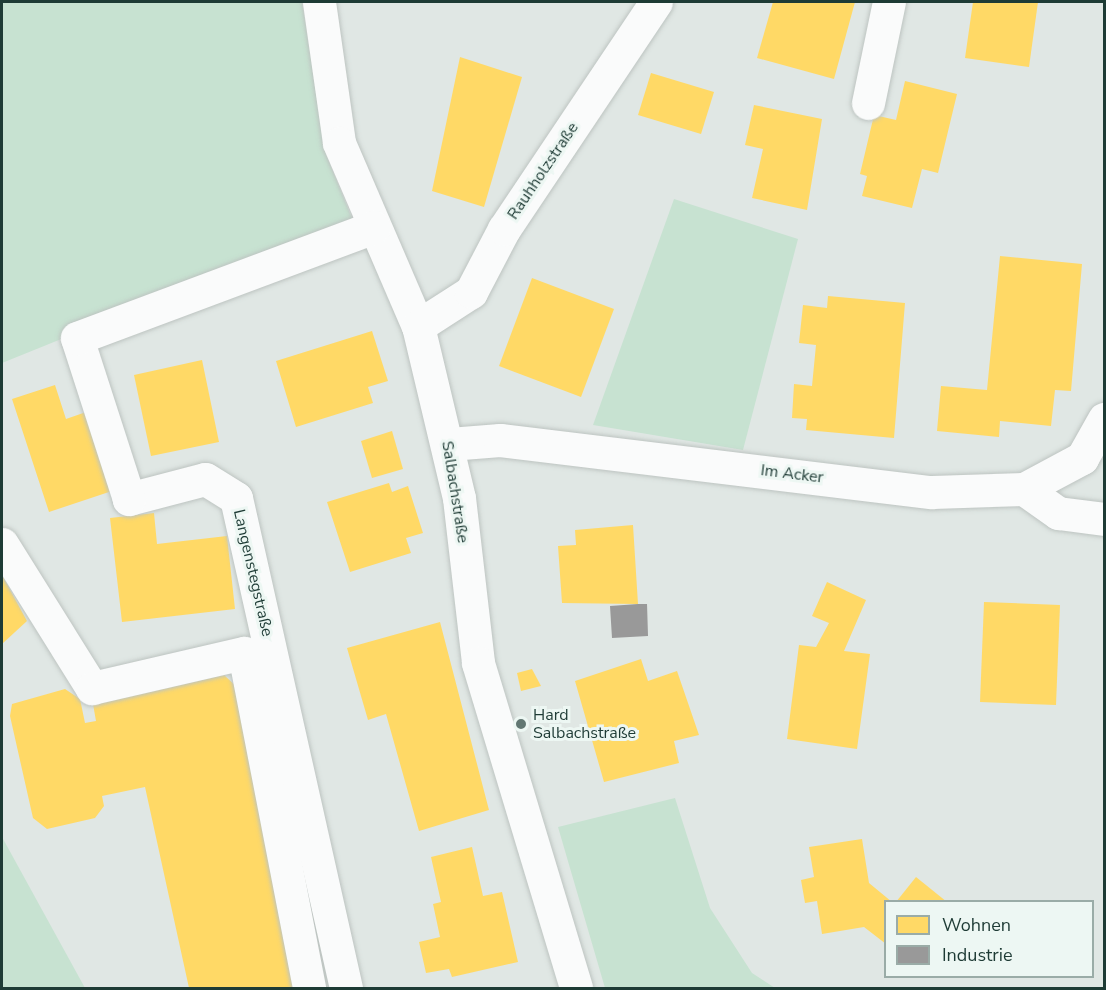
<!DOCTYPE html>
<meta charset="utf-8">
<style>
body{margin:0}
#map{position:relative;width:1106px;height:990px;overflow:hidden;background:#e0e7e4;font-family:"Nunito Sans",sans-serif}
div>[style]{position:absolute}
.green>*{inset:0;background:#c7e2d1}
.homes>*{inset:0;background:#ffd966}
.industry>*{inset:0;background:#999}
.roads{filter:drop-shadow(0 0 2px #bdc4c1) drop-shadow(0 0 2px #bdc4c1)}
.minor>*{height:33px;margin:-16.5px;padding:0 16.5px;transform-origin:16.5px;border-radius:16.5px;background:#fafbfb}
.dots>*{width:16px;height:16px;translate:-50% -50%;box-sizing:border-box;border:3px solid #edf7f3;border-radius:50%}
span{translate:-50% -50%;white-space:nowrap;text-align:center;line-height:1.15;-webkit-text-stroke:6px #edf7f3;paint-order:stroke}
.street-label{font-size:16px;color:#1e3b35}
.poi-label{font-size:16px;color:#1e3b35}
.left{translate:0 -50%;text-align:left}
.frame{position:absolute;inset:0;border:3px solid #1e3b35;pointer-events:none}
.legend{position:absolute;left:884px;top:900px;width:210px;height:78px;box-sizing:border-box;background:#edf7f3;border:2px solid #9aaca7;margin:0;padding:8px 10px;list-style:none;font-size:18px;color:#1e3b35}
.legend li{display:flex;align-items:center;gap:12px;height:30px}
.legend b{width:30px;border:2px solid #9aaca7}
</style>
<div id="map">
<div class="green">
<div style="clip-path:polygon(2px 2px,302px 2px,325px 152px,353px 221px,2px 363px)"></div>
<div style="clip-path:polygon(674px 199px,798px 239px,743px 450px,593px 425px)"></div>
<div style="clip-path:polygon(675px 798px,710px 908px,752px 973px,775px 988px,605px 988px,558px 827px)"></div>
<div style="clip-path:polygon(2px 837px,85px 988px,2px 988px)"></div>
</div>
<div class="homes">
<div style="clip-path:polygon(773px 2px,855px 2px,834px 79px,757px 58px)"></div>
<div style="clip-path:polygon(973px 2px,1038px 2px,1029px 67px,965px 58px)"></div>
<div style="clip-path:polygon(460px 57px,522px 77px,484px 207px,432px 191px)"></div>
<div style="clip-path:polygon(651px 73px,714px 92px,701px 134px,638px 115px)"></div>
<div style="clip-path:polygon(905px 81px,957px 94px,938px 173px,922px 169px,912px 208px,862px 196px,867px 176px,860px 174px,874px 115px,896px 120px)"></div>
<div style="clip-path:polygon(754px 105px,822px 119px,807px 210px,752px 198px,763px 149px,745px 145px)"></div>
<div style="clip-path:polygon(1000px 256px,1082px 264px,1071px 391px,1055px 390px,1051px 426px,1000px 421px,999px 437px,937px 431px,941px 386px,987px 390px)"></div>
<div style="clip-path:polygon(532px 278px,614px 309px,581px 397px,499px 366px)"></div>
<div style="clip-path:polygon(828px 296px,905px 303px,894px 438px,806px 430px,807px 419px,792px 418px,794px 384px,812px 386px,816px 345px,799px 343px,803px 305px,827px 308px)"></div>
<div style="clip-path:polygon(372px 331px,388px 381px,368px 387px,373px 403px,296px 427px,276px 361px)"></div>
<div style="clip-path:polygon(202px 360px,219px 442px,151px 456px,134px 375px)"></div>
<div style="clip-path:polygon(55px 385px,66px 419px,89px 411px,115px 490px,49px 512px,12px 399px)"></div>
<div style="clip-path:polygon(392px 431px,403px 469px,372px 478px,361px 441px)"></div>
<div style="clip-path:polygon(389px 483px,392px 492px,408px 486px,423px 533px,406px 538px,411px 553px,350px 572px,327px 502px)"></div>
<div style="clip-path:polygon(154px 513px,157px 544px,227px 536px,235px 609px,122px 622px,110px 518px)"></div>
<div style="clip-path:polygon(633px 525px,638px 604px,562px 603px,558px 546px,576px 545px,575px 530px)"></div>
<div style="clip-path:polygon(2px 575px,27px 621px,2px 644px)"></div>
<div style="clip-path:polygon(827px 582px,866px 600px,844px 651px,870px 654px,857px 749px,787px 739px,799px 645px,816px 647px,829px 623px,812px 616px)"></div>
<div style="clip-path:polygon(984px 602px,1060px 605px,1056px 705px,980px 702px)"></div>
<div style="clip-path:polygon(440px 622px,489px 810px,419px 831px,386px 714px,368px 720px,347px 648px)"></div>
<div style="clip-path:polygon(641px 659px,648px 681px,677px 671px,699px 735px,674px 741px,679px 763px,604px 782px,575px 681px)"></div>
<div style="clip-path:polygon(532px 669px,541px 686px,521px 691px,517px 673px)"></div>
<div style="clip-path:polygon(224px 675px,238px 688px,304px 988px,189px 988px,145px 787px,102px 796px,104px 806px,95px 818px,47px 829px,33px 818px,10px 716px,12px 704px,65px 689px,80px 699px,85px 723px,96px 721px,93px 704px)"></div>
<div style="clip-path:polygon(862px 839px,869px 883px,892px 902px,886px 902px,886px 944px,864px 927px,822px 934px,817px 901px,805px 903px,801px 880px,814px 877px,809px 847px)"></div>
<div style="clip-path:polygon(472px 847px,483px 896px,502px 892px,518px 962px,452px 977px,449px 969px,426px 973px,419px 942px,440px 937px,433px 904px,441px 902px,431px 857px)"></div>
<div style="clip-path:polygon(916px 877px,947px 902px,896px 902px)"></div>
</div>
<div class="industry">
<div style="clip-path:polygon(638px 604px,647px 604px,648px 636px,612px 638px,610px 606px)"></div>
</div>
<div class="roads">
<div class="minor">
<div style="left:319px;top:2px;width:142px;rotate:81.9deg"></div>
<div style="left:339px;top:143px;width:199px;rotate:66.7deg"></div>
<div style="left:418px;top:326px;width:177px;rotate:76.6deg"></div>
<div style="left:459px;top:498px;width:166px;rotate:83.4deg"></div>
<div style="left:478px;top:663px;width:339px;rotate:73.2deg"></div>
<div style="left:868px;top:103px;width:103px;rotate:-78.3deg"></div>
<div style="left:418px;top:326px;width:63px;rotate:-32.7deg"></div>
<div style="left:471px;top:292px;width:71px;rotate:-62.4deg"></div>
<div style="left:504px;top:229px;width:273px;rotate:-56.2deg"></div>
<div style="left:449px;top:444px;width:51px;rotate:-4.5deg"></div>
<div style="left:500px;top:440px;width:435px;rotate:6.9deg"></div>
<div style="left:932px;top:492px;width:92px;rotate:-1.9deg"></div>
<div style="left:1024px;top:489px;width:66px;rotate:-28.1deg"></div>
<div style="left:1082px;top:458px;width:45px;rotate:-60.6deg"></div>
<div style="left:1024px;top:489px;width:42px;rotate:35.2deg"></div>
<div style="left:1058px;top:513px;width:46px;rotate:7.4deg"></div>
<div style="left:2px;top:544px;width:170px;rotate:58deg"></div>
<div style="left:92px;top:688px;width:156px;rotate:-13deg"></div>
<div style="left:244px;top:653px;width:341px;rotate:79deg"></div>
<div style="left:346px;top:988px;width:502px;rotate:-102.65deg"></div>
<div style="left:236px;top:498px;width:36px;rotate:-148deg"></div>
<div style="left:205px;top:479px;width:79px;rotate:165.3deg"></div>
<div style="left:129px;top:499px;width:169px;rotate:-107.9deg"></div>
<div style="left:77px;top:338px;width:317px;rotate:-20.5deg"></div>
</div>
</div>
<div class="dots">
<div style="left:521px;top:724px;background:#627772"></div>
</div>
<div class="street-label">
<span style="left:543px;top:171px;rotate:-56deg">Rauhholzstraße</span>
<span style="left:792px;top:474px;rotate:7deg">Im Acker</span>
<span style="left:455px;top:492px;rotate:81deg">Salbachstraße</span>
<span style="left:253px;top:573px;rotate:77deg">Langenstegstraße</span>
</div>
<div class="poi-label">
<span class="left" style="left:533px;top:724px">Hard<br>Salbachstraße</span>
</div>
<div class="frame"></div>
<ul class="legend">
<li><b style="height:16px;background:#ffd966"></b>Wohnen</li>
<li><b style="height:16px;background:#999"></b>Industrie</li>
</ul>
</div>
